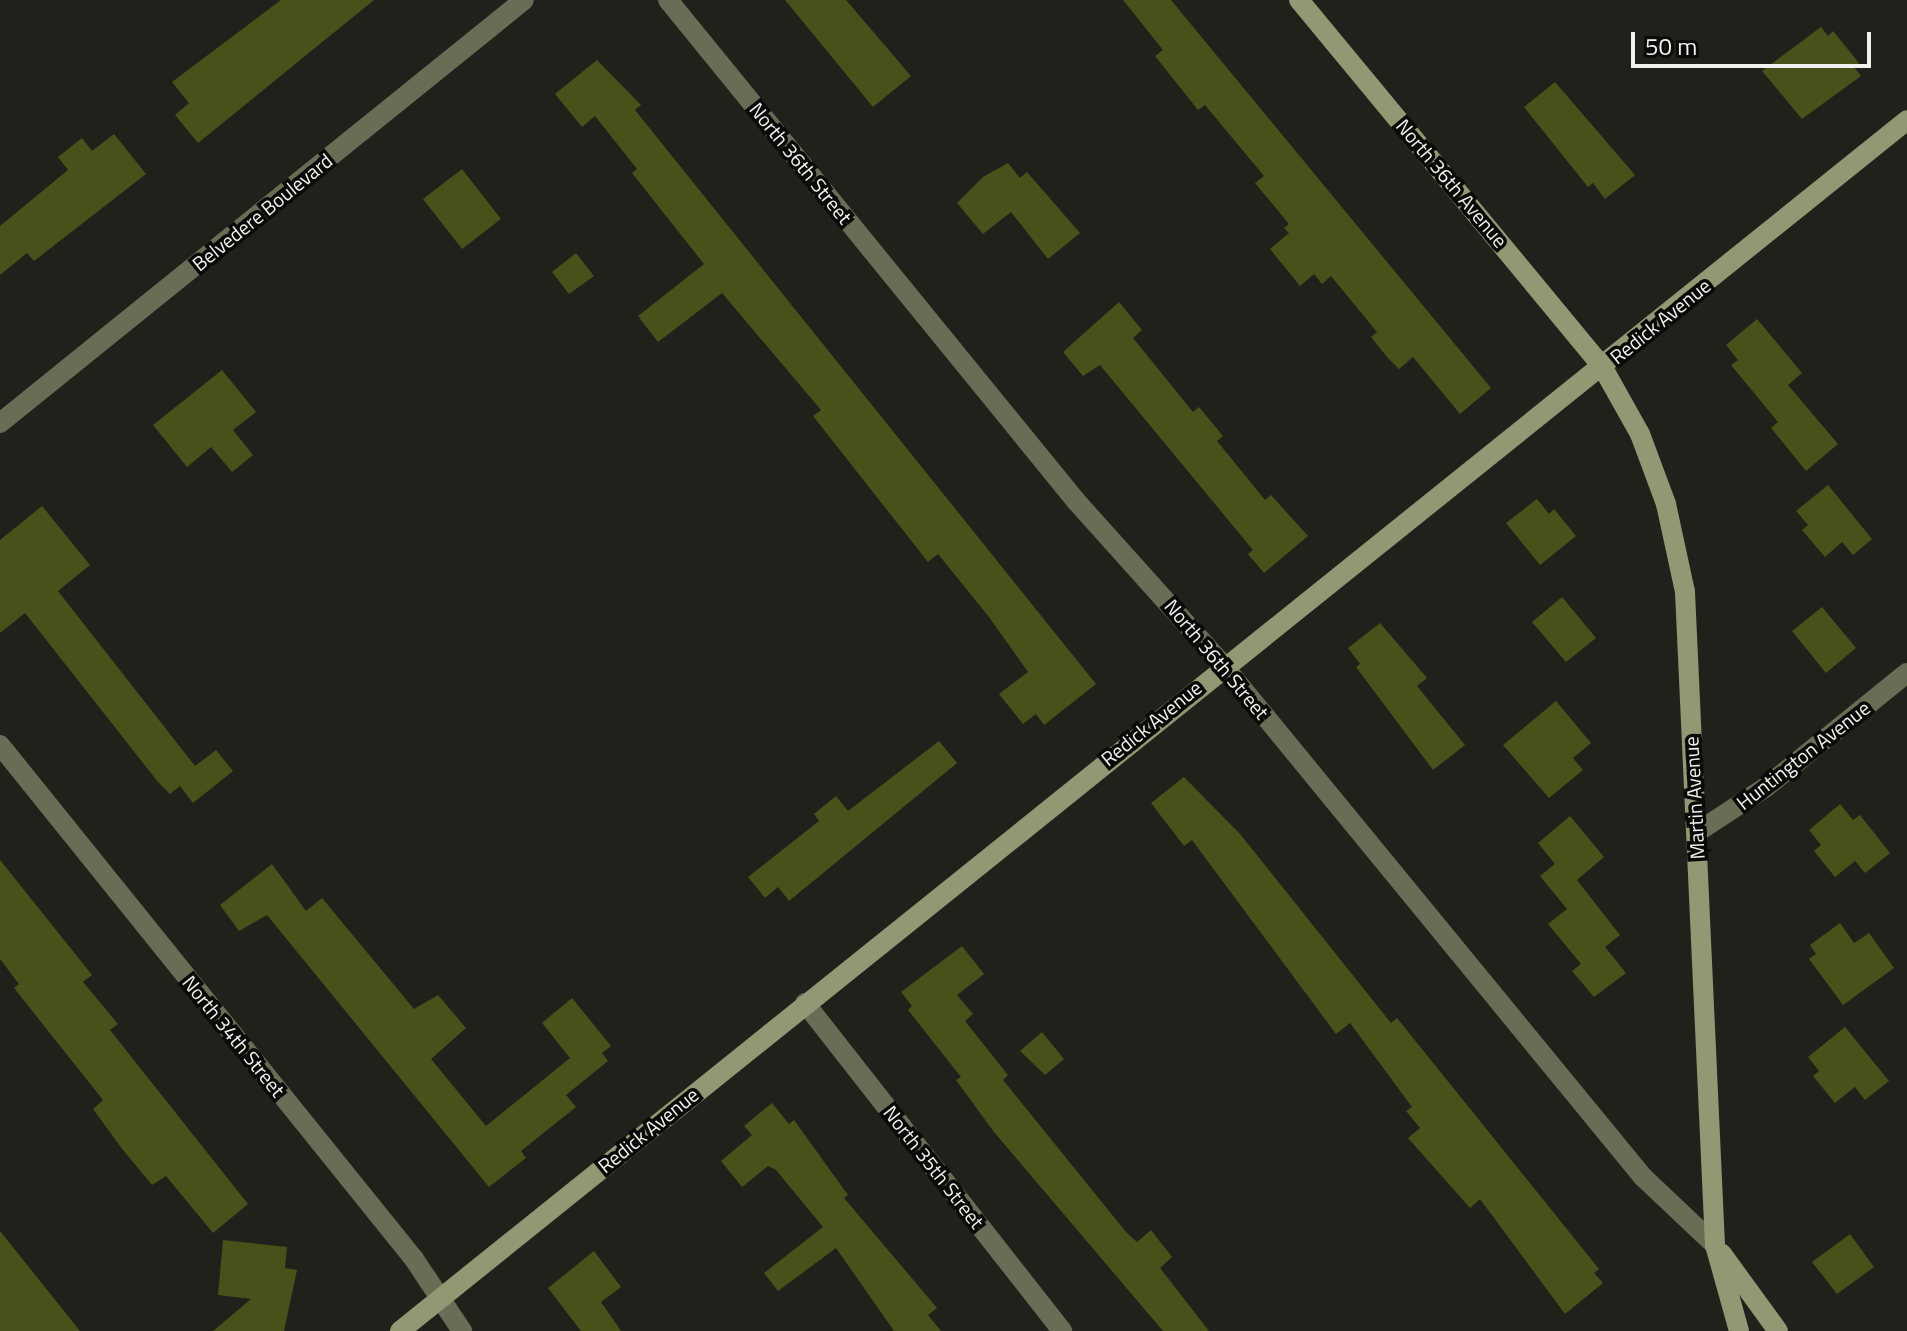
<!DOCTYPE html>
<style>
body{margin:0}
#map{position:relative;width:1907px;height:1331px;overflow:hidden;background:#20211b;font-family:"Titillium Web",sans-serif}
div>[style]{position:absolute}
.building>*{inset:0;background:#48511a}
.street>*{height:20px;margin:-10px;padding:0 10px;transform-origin:10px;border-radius:10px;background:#686d56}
.secondary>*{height:20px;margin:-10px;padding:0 10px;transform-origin:10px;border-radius:10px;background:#919873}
span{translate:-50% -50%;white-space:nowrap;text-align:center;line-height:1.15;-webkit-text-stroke:7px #0a0a08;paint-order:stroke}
.street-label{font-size:20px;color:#f1f2ed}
.scale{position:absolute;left:1631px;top:32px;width:240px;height:36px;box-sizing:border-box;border:4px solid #f1f2ed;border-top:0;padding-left:10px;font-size:24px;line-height:28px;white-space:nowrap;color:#f1f2ed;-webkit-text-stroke:6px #0a0a08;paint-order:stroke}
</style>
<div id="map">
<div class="building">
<div style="clip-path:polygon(281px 0,374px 0,198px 143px,175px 115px,189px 103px,172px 82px)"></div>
<div style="clip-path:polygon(785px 0,846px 0,911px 76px,873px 107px)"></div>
<div style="clip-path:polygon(1123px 0,1171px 0,1491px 388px,1460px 414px,1413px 357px,1399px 369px,1387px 357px,1371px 337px,1377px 332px,1331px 276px,1322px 284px,1314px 274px,1300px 286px,1270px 249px,1289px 233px,1284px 228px,1289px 224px,1255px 183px,1264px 176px,1205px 105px,1198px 110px,1155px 56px,1163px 50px)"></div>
<div style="clip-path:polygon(1821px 27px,1828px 36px,1833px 31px,1859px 63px,1854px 67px,1861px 76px,1802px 119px,1762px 71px)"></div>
<div style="clip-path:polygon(597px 60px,641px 105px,635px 110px,1096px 684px,1044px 725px,1036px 714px,1023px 724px,999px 694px,1028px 672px,989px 617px,938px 554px,928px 562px,813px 416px,821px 410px,722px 293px,658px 342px,638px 316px,704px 264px,632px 173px,637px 169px,595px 116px,582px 127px,555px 94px)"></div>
<div style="clip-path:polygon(1555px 82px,1635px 175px,1605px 199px,1593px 183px,1588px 187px,1524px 107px)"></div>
<div style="clip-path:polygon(114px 134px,146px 174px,34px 261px,27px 253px,0 275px,0 226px,68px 170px,58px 157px,82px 138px,92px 151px)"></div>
<div style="clip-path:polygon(1008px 163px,1020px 178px,1027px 172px,1080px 233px,1048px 259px,1011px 212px,983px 234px,957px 203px,983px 177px)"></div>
<div style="clip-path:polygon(462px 169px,501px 219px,462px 249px,423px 199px)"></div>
<div style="clip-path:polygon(576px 253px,594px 276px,569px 294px,552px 272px)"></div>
<div style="clip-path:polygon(1119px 302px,1142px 330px,1133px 338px,1193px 412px,1199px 407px,1223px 436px,1217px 441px,1265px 500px,1271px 495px,1308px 536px,1264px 573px,1248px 554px,1253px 550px,1100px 365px,1083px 376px,1063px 352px)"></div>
<div style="clip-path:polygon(1757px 319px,1802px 373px,1788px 385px,1838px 444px,1806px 471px,1771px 428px,1778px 422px,1731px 365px,1738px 360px,1726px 345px)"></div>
<div style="clip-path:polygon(222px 370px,256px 412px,233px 430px,253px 455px,232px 472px,211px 447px,187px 467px,153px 425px)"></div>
<div style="clip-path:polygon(1828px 485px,1872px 539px,1853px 555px,1842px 542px,1825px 557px,1802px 530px,1808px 525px,1796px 511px)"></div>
<div style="clip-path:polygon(1537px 499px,1549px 514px,1554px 509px,1576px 536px,1540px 565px,1506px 523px)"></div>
<div style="clip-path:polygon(42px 506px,90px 565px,58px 591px,195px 766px,216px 750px,233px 771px,193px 803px,180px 786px,170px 794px,158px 782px,25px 613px,0 633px,0 540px)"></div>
<div style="clip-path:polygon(1562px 597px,1596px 638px,1566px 662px,1532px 622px)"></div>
<div style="clip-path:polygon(1822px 607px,1856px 648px,1826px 673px,1792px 631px)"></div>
<div style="clip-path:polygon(1380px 623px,1427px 678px,1417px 686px,1465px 745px,1433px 770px,1356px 667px,1360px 664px,1348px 648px)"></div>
<div style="clip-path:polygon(1556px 701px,1591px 743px,1573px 758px,1583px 770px,1549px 798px,1503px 745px)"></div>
<div style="clip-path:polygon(939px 741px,957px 763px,789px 901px,778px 887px,765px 898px,748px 877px,819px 821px,814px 814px,836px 796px,848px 811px)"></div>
<div style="clip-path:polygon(1184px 777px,1240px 834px,1391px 1023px,1397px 1018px,1599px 1269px,1594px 1273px,1603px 1283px,1565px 1314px,1480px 1199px,1470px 1208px,1408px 1138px,1420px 1128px,1406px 1111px,1412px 1107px,1350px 1023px,1336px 1034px,1192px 840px,1184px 846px,1151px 803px)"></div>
<div style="clip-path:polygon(1840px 804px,1853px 820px,1860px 815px,1890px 853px,1865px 873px,1855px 861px,1835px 877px,1814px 851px,1821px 845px,1809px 830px)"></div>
<div style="clip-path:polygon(1570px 816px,1604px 857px,1577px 880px,1620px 935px,1605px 947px,1626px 973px,1594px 997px,1572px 971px,1581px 964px,1548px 924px,1567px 909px,1540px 876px,1555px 864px,1538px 843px)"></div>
<div style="clip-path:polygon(0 860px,92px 975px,83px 982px,118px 1024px,110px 1030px,248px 1204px,213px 1233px,166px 1176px,152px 1185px,123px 1150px,93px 1109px,103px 1100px,14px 988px,19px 984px,0 959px)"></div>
<div style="clip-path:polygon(272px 864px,306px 911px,322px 898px,414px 1009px,438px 995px,466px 1028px,431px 1059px,486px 1126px,570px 1058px,542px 1023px,572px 998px,611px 1046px,602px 1053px,608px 1061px,566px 1095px,576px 1107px,521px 1151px,526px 1158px,489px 1187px,267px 915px,239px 931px,220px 905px)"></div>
<div style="clip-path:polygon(1840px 923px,1854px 943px,1869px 933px,1894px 968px,1843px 1005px,1809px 959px,1816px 954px,1810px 945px)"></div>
<div style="clip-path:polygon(962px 946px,984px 974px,957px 995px,973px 1014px,965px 1021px,1008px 1075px,1003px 1080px,1126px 1232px,1137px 1242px,1151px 1230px,1172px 1257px,1160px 1268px,1209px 1331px,1163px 1331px,994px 1132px,956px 1080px,961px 1077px,908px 1010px,912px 1006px,901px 992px)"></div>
<div style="clip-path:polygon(1845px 1027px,1889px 1081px,1865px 1100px,1855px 1087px,1835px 1103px,1813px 1076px,1819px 1071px,1808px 1057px)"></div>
<div style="clip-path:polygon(1042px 1032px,1064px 1059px,1045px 1075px,1020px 1051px)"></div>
<div style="clip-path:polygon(772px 1103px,789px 1124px,794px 1120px,848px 1195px,844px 1198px,937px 1308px,928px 1315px,941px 1331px,894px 1331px,836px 1248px,778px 1291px,764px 1273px,823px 1227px,776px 1170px,768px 1166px,742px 1187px,721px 1161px,752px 1135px,744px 1126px)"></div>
<div style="clip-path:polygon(0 1231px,80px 1331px,0 1331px)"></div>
<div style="clip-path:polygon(1850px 1234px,1874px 1267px,1837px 1294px,1812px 1262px)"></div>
<div style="clip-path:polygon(223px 1240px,287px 1247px,285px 1268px,297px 1270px,284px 1331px,213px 1331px,251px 1299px,218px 1295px)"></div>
<div style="clip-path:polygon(594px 1251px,621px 1287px,601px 1302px,621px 1331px,581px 1331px,548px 1288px)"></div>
</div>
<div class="street">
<div style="left:668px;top:0;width:646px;rotate:50.84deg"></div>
<div style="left:1076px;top:501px;width:220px;rotate:48.1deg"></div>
<div style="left:1223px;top:665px;width:662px;rotate:50.64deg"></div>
<div style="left:1643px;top:1177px;width:99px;rotate:43.4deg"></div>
<div style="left:0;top:423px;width:673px;rotate:-38.91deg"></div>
<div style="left:0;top:745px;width:660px;rotate:51.15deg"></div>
<div style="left:414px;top:1259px;width:87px;rotate:56.3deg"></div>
<div style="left:1696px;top:833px;width:84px;rotate:-33.3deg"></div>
<div style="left:1766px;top:787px;width:181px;rotate:-39deg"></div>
<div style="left:805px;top:1003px;width:417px;rotate:51.9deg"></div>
</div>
<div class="secondary">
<div style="left:1299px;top:0;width:477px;rotate:50.4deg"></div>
<div style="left:1603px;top:368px;width:76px;rotate:60.7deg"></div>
<div style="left:1640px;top:434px;width:75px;rotate:69.6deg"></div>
<div style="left:1666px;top:504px;width:90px;rotate:77.8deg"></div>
<div style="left:1685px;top:592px;width:654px;rotate:87.37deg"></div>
<div style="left:1715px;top:1245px;width:89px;rotate:74.4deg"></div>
<div style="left:1722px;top:1254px;width:95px;rotate:54deg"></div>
<div style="left:400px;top:1331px;width:1933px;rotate:-38.78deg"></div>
</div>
<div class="street-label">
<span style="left:801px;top:163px;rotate:51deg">North 36th Street</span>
<span style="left:1452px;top:183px;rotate:50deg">North 36th Avenue</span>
<span style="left:262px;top:212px;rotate:-39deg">Belvedere Boulevard</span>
<span style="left:1660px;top:321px;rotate:-39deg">Redick Avenue</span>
<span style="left:1217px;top:659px;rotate:50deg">North 36th Street</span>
<span style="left:1151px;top:723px;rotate:-39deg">Redick Avenue</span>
<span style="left:1803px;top:755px;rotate:-38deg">Huntington Avenue</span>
<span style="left:1694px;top:798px;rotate:-93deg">Martin Avenue</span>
<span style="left:234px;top:1036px;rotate:51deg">North 34th Street</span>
<span style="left:648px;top:1130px;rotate:-39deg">Redick Avenue</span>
<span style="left:934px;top:1167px;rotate:52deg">North 35th Street</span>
</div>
<div class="scale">50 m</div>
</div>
